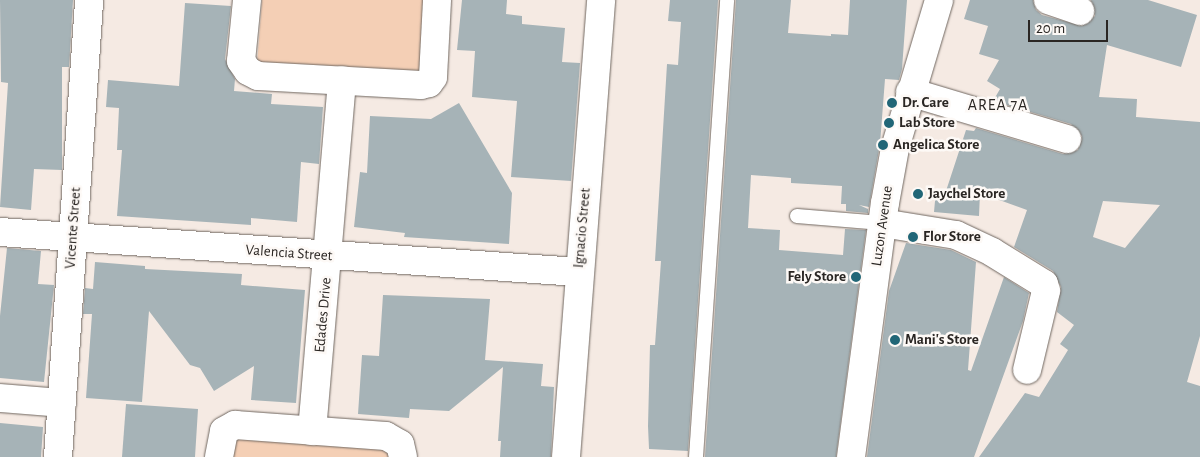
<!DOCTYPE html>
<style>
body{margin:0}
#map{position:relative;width:1200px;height:457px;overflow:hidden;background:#f5eae3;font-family:"Alegreya Sans",sans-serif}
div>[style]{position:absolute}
.green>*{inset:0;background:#f4cfb5}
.building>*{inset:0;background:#a6b3b7}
.roads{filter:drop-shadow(0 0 1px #706760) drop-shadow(0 0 1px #706760)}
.service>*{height:14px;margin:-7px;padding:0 7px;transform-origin:7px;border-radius:7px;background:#fff}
.minor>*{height:28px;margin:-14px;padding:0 14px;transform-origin:14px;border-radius:14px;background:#fff}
.secondary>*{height:28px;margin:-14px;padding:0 14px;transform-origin:14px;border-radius:14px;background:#fff}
.dots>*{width:14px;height:14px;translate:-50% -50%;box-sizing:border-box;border:2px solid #fdf9f6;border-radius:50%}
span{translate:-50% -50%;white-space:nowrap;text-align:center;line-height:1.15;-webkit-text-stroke:5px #fdf9f6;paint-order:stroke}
.poi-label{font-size:15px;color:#2a2623;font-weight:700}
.left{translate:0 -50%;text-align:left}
.right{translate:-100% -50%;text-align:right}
.street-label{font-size:15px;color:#2a2623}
.neighbourhood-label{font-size:16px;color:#2a2623;letter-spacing:1px}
.scale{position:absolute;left:1028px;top:20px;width:80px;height:22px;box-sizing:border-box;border:2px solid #2a2623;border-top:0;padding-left:6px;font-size:15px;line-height:18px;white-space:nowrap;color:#2a2623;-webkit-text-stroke:4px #fdf9f6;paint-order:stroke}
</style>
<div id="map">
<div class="green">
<div style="clip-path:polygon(262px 0,430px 0,423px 78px,257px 64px)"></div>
<div style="clip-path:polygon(230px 437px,390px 449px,389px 457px,228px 457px)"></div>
</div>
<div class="building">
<div style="clip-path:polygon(0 0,73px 0,69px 67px,62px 67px,62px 170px,34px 169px,31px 210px,0 207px,8px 83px,1px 82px)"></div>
<div style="clip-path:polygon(462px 0,507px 0,506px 14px,522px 16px,522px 24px,565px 28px,562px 62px,580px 63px,571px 181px,511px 177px,517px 101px,472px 97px,475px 51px,457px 50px)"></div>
<div style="clip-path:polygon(670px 0,718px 0,688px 451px,649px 449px,648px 426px,650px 345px,655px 345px,661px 261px,655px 261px,667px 64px,678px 65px,681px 22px,668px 21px)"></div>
<div style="clip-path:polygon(736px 0,791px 0,788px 33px,831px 36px,831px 34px,848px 35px,850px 0,907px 0,902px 69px,899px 80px,885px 79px,880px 144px,869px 207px,859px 205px,868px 209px,868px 213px,846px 211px,846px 204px,841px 204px,842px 186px,791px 183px,791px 178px,751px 175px,748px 228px,780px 230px,779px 250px,843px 255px,845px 229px,866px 230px,836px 457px,705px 457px)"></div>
<div style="clip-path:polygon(evenodd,970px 0,1033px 0,1036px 10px,1042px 15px,1082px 26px,1095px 16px,1091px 0,1148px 0,1197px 15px,1181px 67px,1107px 45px,1099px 97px,1137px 99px,1136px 117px,1200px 122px,1200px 336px,1187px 382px,1200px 386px,1200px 457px,979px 457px,1025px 393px,1039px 397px,1068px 350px,1060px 344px,1074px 325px,1057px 312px,1061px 287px,1053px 271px,1014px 247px,1027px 210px,980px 193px,979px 216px,934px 212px,936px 190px,946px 191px,966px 130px,974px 131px,976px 128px,1063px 154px,1078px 150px,1082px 136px,1071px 124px,993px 101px,1000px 89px,987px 81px,999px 60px,979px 54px,988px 26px,964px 19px,970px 0,1103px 201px,1160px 205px,1125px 248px,1093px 237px,1103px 201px)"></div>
<div style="clip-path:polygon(185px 3px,231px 6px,225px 59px,235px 79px,234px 91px,272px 94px,271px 104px,323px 107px,319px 164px,301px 162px,297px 222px,251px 218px,251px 225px,117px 216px,122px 150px,117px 150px,119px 108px,106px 107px,108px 80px,179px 86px)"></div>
<div style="clip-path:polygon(459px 103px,512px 193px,509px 244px,404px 237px,405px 233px,354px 227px,360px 172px,367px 173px,370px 116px,431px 119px)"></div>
<div style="clip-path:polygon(906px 243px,951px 250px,976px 262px,968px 370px,971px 371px,1004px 277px,1029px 293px,1023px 321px,974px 457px,867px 457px,889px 291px)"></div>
<div style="clip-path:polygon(7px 248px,41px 251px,38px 284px,54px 285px,44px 382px,0 378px,0 316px)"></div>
<div style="clip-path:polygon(95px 262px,145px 266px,145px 269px,242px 274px,241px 285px,305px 290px,296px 403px,251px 400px,254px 366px,214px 391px,200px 368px,190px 365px,149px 311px,142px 402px,86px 398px,92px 314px,83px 314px,85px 288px,93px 289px)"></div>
<div style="clip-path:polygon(383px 295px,490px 299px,485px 360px,543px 364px,541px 386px,554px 387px,551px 457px,500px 457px,501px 441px,498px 441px,503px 367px,449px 411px,410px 409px,409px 418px,358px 414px,362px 355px,379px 356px)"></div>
<div style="clip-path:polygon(126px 404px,198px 409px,195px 457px,122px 457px)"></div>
<div style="clip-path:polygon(0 423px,43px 427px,41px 457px,0 457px)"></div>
</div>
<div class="roads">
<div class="service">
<div style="left:797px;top:216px;width:85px;rotate:4.7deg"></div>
<div style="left:696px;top:457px;width:458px;rotate:-86.1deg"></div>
</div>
<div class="minor">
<div style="left:247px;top:0;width:61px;rotate:95.6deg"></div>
<div style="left:241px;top:61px;width:12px;rotate:55deg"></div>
<div style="left:248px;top:71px;width:11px;rotate:27deg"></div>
<div style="left:258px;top:76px;width:163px;rotate:3.2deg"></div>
<div style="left:421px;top:85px;width:8px;rotate:-14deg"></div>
<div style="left:429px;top:83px;width:7px;rotate:-56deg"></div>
<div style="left:433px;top:77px;width:77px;rotate:-87deg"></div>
<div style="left:1048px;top:0;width:34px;rotate:19deg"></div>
<div style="left:910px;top:92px;width:164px;rotate:16.7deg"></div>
<div style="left:882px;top:223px;width:75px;rotate:9.2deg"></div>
<div style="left:956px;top:235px;width:40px;rotate:25deg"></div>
<div style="left:992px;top:252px;width:61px;rotate:31.6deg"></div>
<div style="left:1044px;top:284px;width:7px;rotate:74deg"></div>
<div style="left:1046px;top:291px;width:81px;rotate:103.5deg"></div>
<div style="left:0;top:232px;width:579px;rotate:3.96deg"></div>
<div style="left:0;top:398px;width:62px;rotate:4.6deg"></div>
<div style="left:312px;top:431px;width:352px;rotate:-85.1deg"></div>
<div style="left:58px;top:457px;width:458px;rotate:-86.1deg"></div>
<div style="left:219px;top:457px;width:26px;rotate:-79deg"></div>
<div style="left:224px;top:431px;width:13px;rotate:-29deg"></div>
<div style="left:235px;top:425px;width:151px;rotate:4.2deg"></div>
<div style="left:386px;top:436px;width:16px;rotate:30deg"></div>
<div style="left:400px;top:444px;width:13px;rotate:77deg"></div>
<div style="left:566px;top:457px;width:458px;rotate:-85.6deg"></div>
</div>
<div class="secondary">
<div style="left:851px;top:457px;width:256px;rotate:-82.4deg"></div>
<div style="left:885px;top:203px;width:56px;rotate:-79.7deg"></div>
<div style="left:895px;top:148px;width:154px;rotate:-73.4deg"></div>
</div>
</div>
<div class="dots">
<div style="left:892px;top:103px;background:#216677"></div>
<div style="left:889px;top:123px;background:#216677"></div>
<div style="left:883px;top:145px;background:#216677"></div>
<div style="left:918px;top:194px;background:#216677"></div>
<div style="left:913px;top:237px;background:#216677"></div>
<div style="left:856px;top:277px;background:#216677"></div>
<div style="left:895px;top:340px;background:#216677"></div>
</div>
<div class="poi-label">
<span class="left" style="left:902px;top:103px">Dr. Care</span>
<span class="left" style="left:899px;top:123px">Lab Store</span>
<span class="left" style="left:893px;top:145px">Angelica Store</span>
<span class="left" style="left:928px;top:194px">Jaychel Store</span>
<span class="left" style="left:923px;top:237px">Flor Store</span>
<span class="right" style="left:846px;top:277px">Fely Store</span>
<span class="left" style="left:905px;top:340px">Mani's Store</span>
</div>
<div class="street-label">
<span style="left:882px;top:226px;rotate:-82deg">Luzon Avenue</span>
<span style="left:73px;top:228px;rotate:-86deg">Vicente Street</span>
<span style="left:582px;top:228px;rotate:-85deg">Ignacio Street</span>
<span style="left:289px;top:253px;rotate:4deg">Valencia Street</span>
<span style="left:323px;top:315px;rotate:-85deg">Edades Drive</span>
</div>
<div class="neighbourhood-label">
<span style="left:998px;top:105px">AREA 7A</span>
</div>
<div class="scale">20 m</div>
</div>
